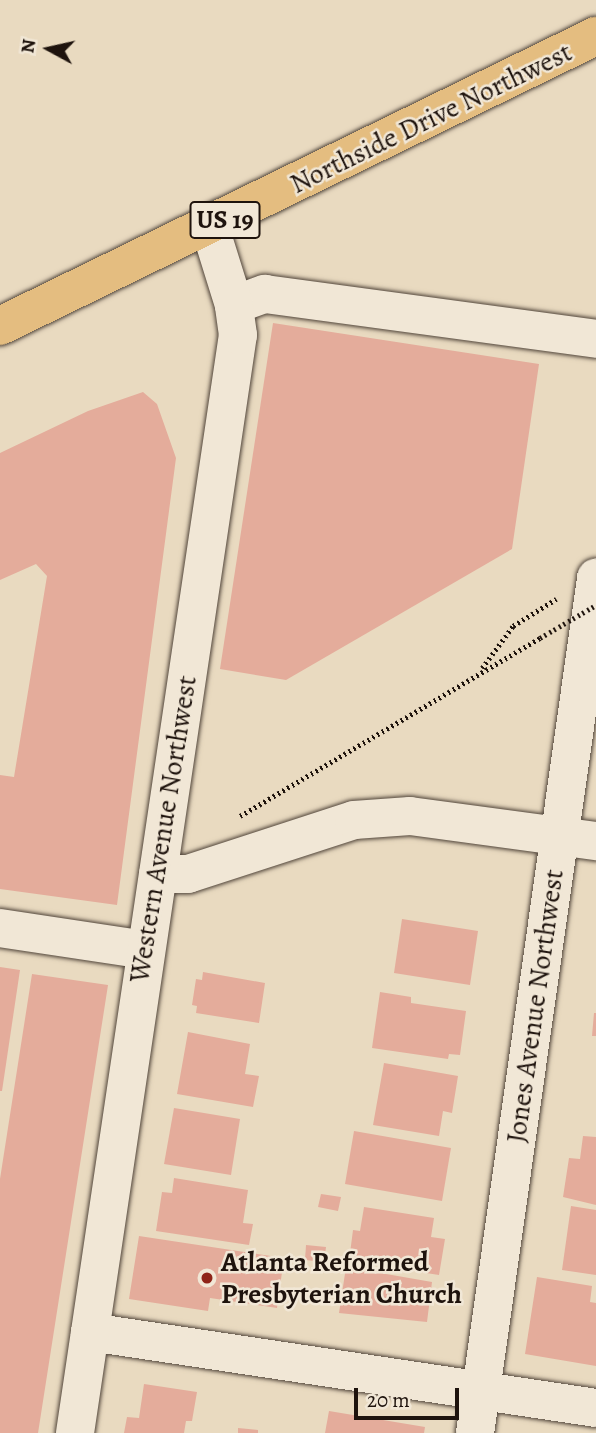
<!DOCTYPE html>
<style>
body{margin:0}
#map{position:relative;width:596px;height:1433px;overflow:hidden;background:#e9dac0;font-family:Alegreya,serif}
div>[style]{position:absolute}
.building>*{inset:0;background:#e4ac9b}
.path>*{height:4.5px;margin-top:-2.25px;transform-origin:0;background:repeating-linear-gradient(90deg,#1e130d 0 2px,transparent 0 5.5px)}
.roads{filter:drop-shadow(0 0 2px #51453a) drop-shadow(0 0 2px #51453a)}
.minor>*{height:38px;margin:-19px;padding:0 19px;transform-origin:19px;border-radius:19px;background:#f1e7d6}
.major>*{height:38px;margin:-19px;padding:0 19px;transform-origin:19px;border-radius:19px;background:#e4bd80}
.path-bridge>*{height:4.5px;margin-top:-2.25px;transform-origin:0;background:repeating-linear-gradient(90deg,#1e130d 0 2px,transparent 0 5.5px)}
.dots>*{width:19px;height:19px;translate:-50% -50%;box-sizing:border-box;border:4px solid #f1e7d6;border-radius:50%}
span{translate:-50% -50%;white-space:nowrap;text-align:center;line-height:1.15;-webkit-text-stroke:5px #f1e7d6;paint-order:stroke}
.shield-label span{padding:2px 5px;background:#f1e7d6;border:2px solid;border-radius:5px;-webkit-text-stroke-width:0}
.shield-label{font-size:26px;color:#1e130d;font-weight:700}
.street-label{font-size:28px;color:#1e130d}
.poi-label{font-size:28px;color:#1e130d;font-weight:700}
.left{translate:0 -50%;text-align:left}
.north{position:absolute;left:14px;top:14px;width:70px;height:70px;-webkit-text-stroke:5px #f1e7d6;paint-order:stroke;rotate:278deg;font-size:19px;font-weight:700;line-height:28px;text-align:center;color:#1e130d}
.north::after{content:'';display:block;margin:auto;width:24px;height:32px;background:#1e130d;clip-path:polygon(50% 0,100% 100%,50% 72%,0 100%)}
.scale{position:absolute;left:354px;top:1388px;width:105px;height:32px;box-sizing:border-box;border:4px solid #1e130d;border-top:0;padding-left:9px;font-size:21px;line-height:24px;white-space:nowrap;color:#1e130d;-webkit-text-stroke:5px #f1e7d6;paint-order:stroke}
</style>
<div id="map">
<div class="building">
<div style="clip-path:polygon(273px 323px,539px 364px,512px 549px,286px 680px,220px 669px)"></div>
<div style="clip-path:polygon(143px 392px,157px 404px,176px 458px,117px 905px,0 889px,0 775px,14px 777px,47px 576px,36px 564px,0 580px,0 453px,88px 411px)"></div>
<div style="clip-path:polygon(402px 919px,478px 931px,470px 985px,394px 973px)"></div>
<div style="clip-path:polygon(0 967px,20px 970px,2px 1091px,0 1091px)"></div>
<div style="clip-path:polygon(203px 972px,265px 983px,259px 1023px,196px 1013px,197px 1006px,192px 1005px,196px 979px,202px 980px)"></div>
<div style="clip-path:polygon(32px 974px,108px 985px,38px 1433px,0 1433px,0 1179px)"></div>
<div style="clip-path:polygon(380px 992px,411px 997px,411px 1003px,466px 1011px,460px 1055px,449px 1054px,448px 1059px,372px 1048px)"></div>
<div style="clip-path:polygon(594px 1013px,596px 1013px,596px 1036px,592px 1036px)"></div>
<div style="clip-path:polygon(188px 1032px,250px 1044px,245px 1074px,259px 1076px,253px 1107px,177px 1094px)"></div>
<div style="clip-path:polygon(384px 1063px,458px 1076px,452px 1113px,443px 1111px,439px 1136px,373px 1125px)"></div>
<div style="clip-path:polygon(174px 1108px,240px 1119px,231px 1175px,164px 1164px)"></div>
<div style="clip-path:polygon(354px 1131px,451px 1148px,442px 1201px,345px 1184px)"></div>
<div style="clip-path:polygon(583px 1136px,596px 1137px,596px 1205px,563px 1197px,569px 1158px,580px 1159px)"></div>
<div style="clip-path:polygon(174px 1178px,248px 1190px,243px 1223px,253px 1224px,249px 1245px,156px 1231px,162px 1192px,172px 1193px)"></div>
<div style="clip-path:polygon(321px 1194px,341px 1197px,338px 1211px,318px 1207px)"></div>
<div style="clip-path:polygon(571px 1206px,596px 1210px,596px 1275px,562px 1270px)"></div>
<div style="clip-path:polygon(364px 1207px,434px 1218px,431px 1237px,445px 1239px,439px 1275px,349px 1261px,353px 1230px,360px 1231px)"></div>
<div style="clip-path:polygon(139px 1236px,284px 1258px,277px 1308px,210px 1298px,208px 1311px,129px 1299px)"></div>
<div style="clip-path:polygon(306px 1245px,326px 1247px,324px 1262px,305px 1260px)"></div>
<div style="clip-path:polygon(346px 1267px,432px 1282px,427px 1322px,339px 1313px)"></div>
<div style="clip-path:polygon(537px 1277px,592px 1286px,590px 1302px,596px 1303px,596px 1366px,525px 1354px)"></div>
<div style="clip-path:polygon(144px 1384px,197px 1392px,192px 1421px,186px 1421px,184px 1433px,124px 1433px,127px 1417px,139px 1418px)"></div>
<div style="clip-path:polygon(329px 1411px,425px 1427px,424px 1433px,325px 1433px)"></div>
<div style="clip-path:polygon(238px 1428px,258px 1430px,258px 1433px,238px 1433px)"></div>
</div>
<div class="path">
<div style="left:482px;top:668px;width:52px;rotate:-53.6deg"></div>
<div style="left:513px;top:626px;width:51px;rotate:-32.1deg"></div>
<div style="left:240px;top:816px;width:349px;rotate:-30.7deg"></div>
</div>
<div class="roads">
<div class="minor">
<div style="left:234px;top:305px;width:33px;rotate:-20deg"></div>
<div style="left:265px;top:294px;width:334px;rotate:7.7deg"></div>
<div style="left:158px;top:874px;width:30px"></div>
<div style="left:188px;top:874px;width:175px;rotate:-18deg"></div>
<div style="left:354px;top:820px;width:56px;rotate:-4.1deg"></div>
<div style="left:410px;top:816px;width:188px;rotate:7.7deg"></div>
<div style="left:0;top:928px;width:147px;rotate:8.6deg"></div>
<div style="left:90px;top:1332px;width:512px;rotate:8.54deg"></div>
<div style="left:75px;top:1433px;width:1110px;rotate:-81.56deg"></div>
<div style="left:238px;top:335px;width:30px;rotate:-98deg"></div>
<div style="left:234px;top:305px;width:81px;rotate:-107.3deg"></div>
<div style="left:475px;top:1433px;width:864px;rotate:-81.94deg"></div>
</div>
<div class="major">
<div style="left:0;top:326px;width:663px;rotate:-25.95deg"></div>
</div>
</div>
<div class="path-bridge">
<div style="left:540px;top:638px;width:65px;rotate:-30.5deg"></div>
</div>
<div class="dots">
<div style="left:207px;top:1278px;background:#8f2418"></div>
</div>
<div class="shield-label">
<span style="left:225px;top:220px">US 19</span>
</div>
<div class="street-label">
<span style="left:431px;top:118px;rotate:-26deg">Northside Drive Northwest</span>
<span style="left:163px;top:829px;rotate:-81deg">Western Avenue Northwest</span>
<span style="left:535px;top:1006px;rotate:-82deg">Jones Avenue Northwest</span>
</div>
<div class="poi-label">
<span class="left" style="left:221px;top:1278px">Atlanta Reformed<br>Presbyterian Church</span>
</div>
<div class="north">N</div>
<div class="scale">20 m</div>
</div>
